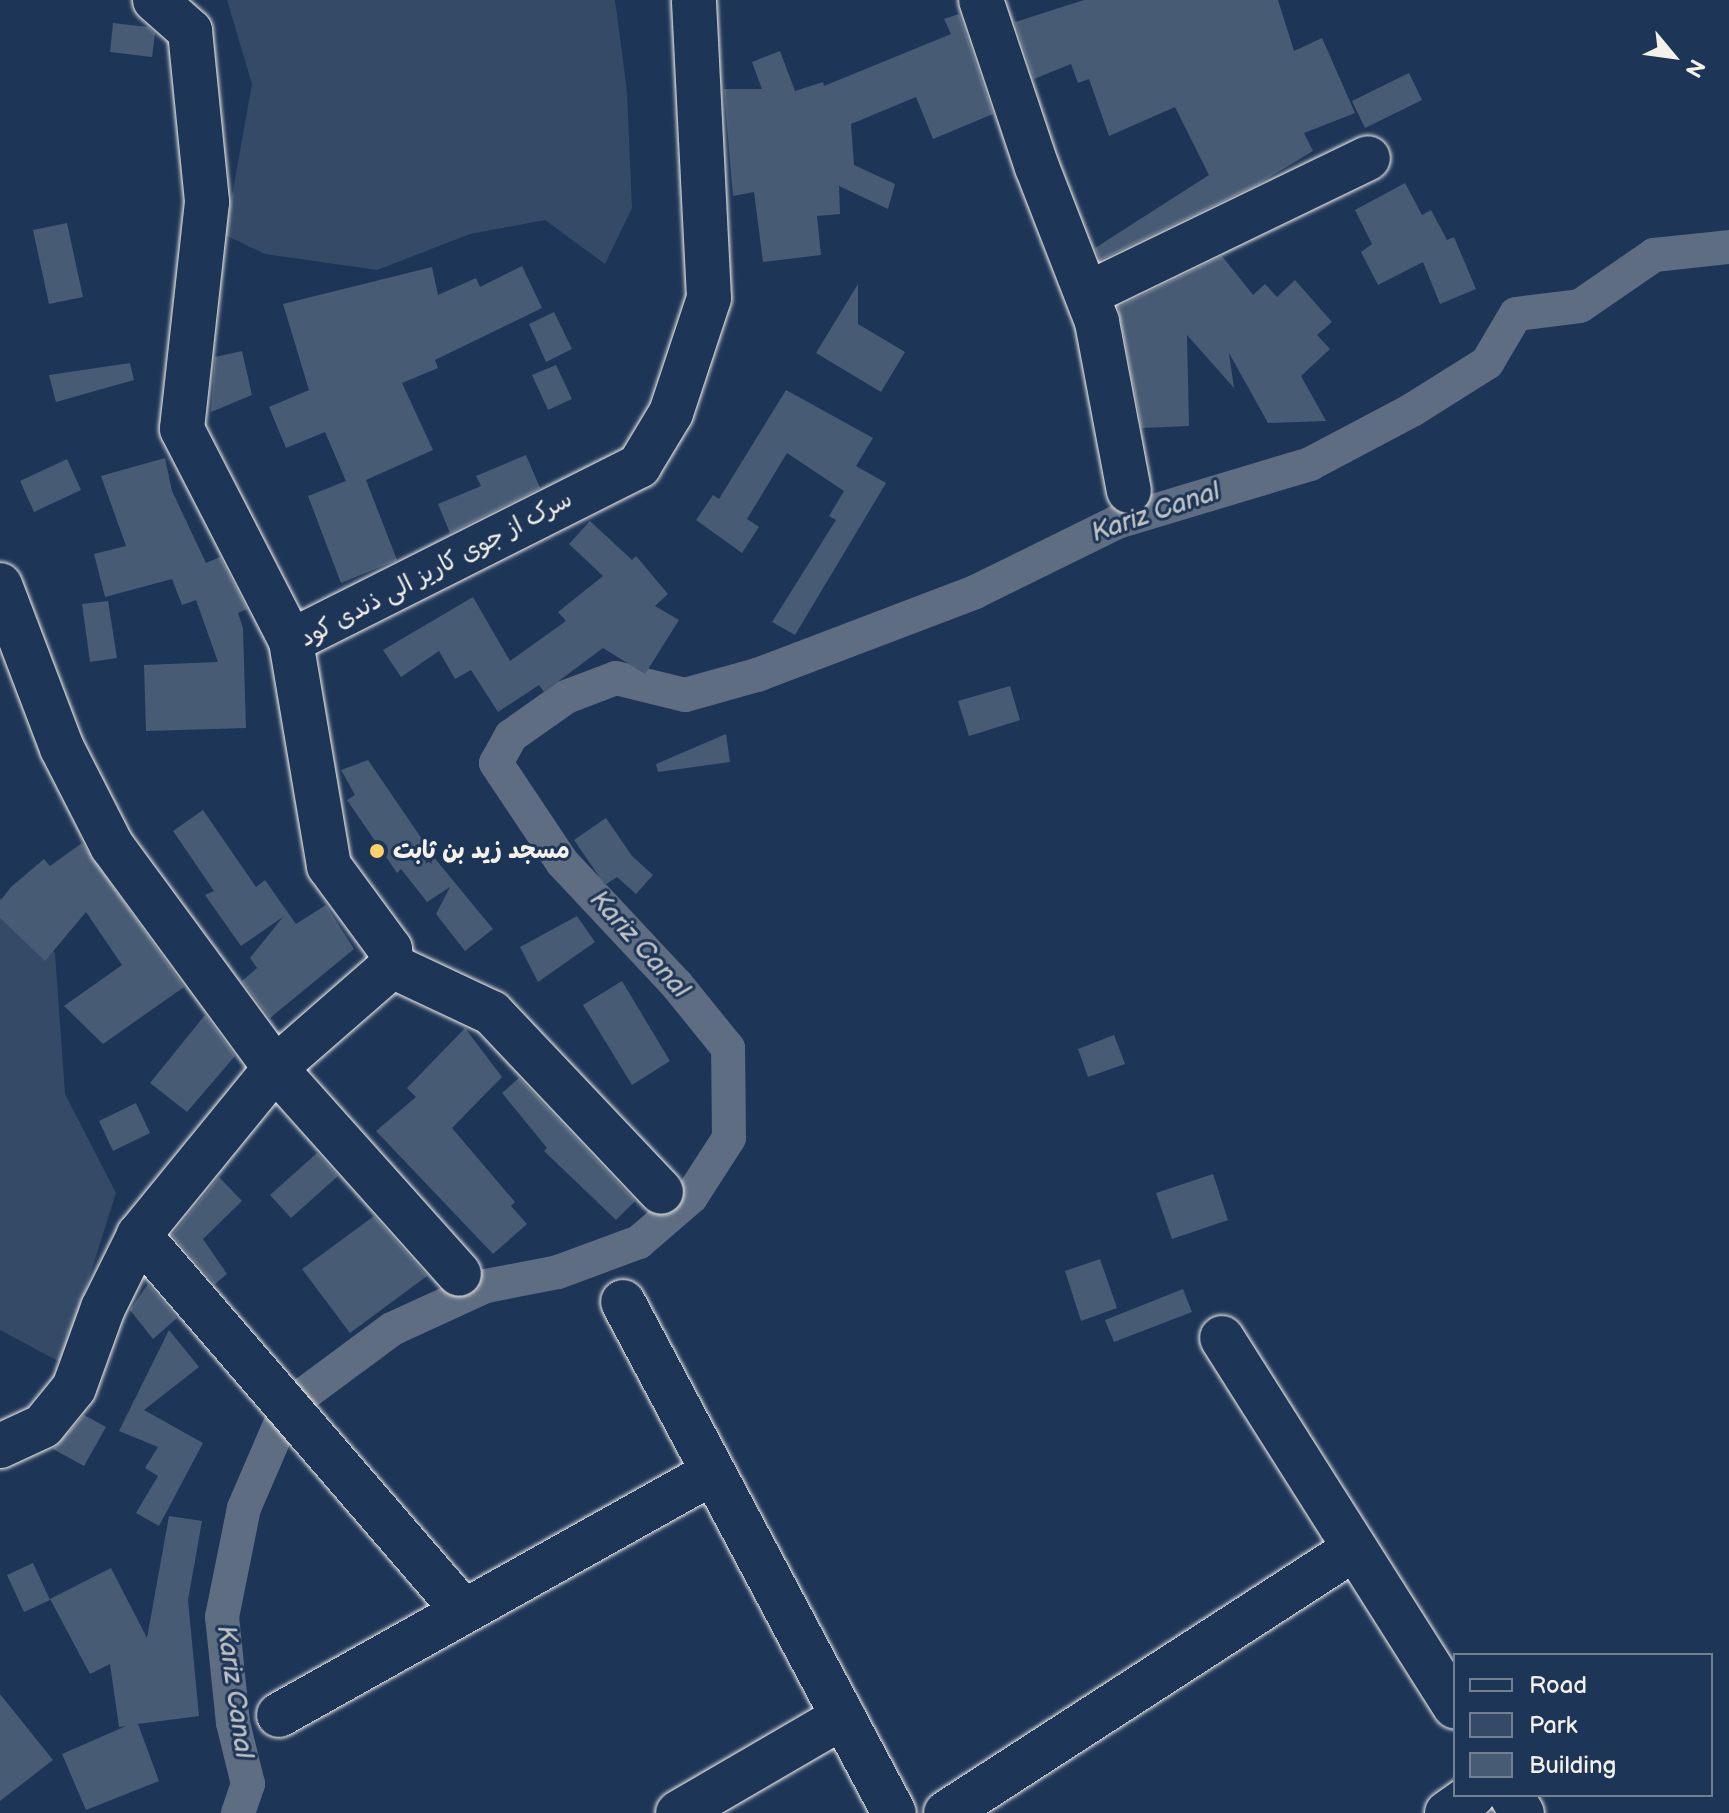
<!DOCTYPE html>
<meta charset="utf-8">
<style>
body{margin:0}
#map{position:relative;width:1729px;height:1813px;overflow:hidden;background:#1d3557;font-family:"Balsamiq Sans","Playpen Sans Arabic",sans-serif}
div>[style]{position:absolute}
.green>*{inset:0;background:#354a67}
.canal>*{height:34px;margin:-17px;padding:0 17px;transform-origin:17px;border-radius:17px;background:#5e6d82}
.building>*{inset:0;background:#485b74}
.roads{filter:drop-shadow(0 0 2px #f4f1e8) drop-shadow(0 0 2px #f4f1e8)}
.minor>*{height:44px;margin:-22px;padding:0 22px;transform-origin:22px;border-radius:22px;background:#1d3557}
.dots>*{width:22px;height:22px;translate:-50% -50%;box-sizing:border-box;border:4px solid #1d3557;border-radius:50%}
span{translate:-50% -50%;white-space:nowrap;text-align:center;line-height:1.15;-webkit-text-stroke:6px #1d3557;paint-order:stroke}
.street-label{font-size:24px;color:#f4f1e8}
.poi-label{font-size:24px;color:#f4f1e8;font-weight:700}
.left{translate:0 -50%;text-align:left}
.water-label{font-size:26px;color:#c0c3c4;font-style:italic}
.legend{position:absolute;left:1453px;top:1653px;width:260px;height:144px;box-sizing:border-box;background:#1d3557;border:2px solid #738091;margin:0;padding:10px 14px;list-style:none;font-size:24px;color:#f4f1e8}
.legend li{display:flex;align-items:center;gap:16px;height:40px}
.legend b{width:40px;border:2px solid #738091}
.north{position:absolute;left:1633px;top:16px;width:80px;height:80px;-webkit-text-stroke:6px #1d3557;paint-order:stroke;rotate:119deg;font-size:22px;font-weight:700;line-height:32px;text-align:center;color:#f4f1e8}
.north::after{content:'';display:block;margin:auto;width:28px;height:36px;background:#f4f1e8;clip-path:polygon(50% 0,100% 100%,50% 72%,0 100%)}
</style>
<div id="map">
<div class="green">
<div style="clip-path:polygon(227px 0,615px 0,627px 91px,632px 208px,605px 264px,545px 220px,470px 234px,377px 270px,265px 254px,225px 235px,252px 84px)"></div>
<div style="clip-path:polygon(0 898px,55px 953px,65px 1094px,116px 1193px,62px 1363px,0 1330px)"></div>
</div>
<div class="canal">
<div style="left:238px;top:1813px;width:31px;rotate:-71deg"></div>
<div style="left:248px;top:1784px;width:63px;rotate:-103.8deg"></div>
<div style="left:233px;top:1723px;width:107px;rotate:-95.9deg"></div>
<div style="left:222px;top:1617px;width:111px;rotate:-78.6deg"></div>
<div style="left:244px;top:1508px;width:111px;rotate:-66.7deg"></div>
<div style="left:288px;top:1406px;width:129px;rotate:-36.5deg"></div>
<div style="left:392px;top:1329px;width:103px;rotate:-24.6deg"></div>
<div style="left:486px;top:1286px;width:73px;rotate:-11deg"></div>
<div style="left:558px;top:1272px;width:86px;rotate:-20.3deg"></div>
<div style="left:639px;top:1242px;width:69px;rotate:-40.9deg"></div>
<div style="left:691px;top:1197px;width:70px;rotate:-57.2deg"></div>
<div style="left:729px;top:1138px;width:90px;rotate:-90.6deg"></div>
<div style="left:728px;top:1048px;width:81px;rotate:-129deg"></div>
<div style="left:677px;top:985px;width:168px;rotate:-133.1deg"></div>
<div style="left:562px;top:862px;width:119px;rotate:-123.7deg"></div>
<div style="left:496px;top:763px;width:31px;rotate:-61deg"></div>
<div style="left:511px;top:736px;width:67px;rotate:-35.3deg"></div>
<div style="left:566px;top:697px;width:53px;rotate:-20.8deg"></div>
<div style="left:616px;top:678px;width:71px;rotate:13.8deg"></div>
<div style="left:685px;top:695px;width:75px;rotate:-15.5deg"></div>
<div style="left:757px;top:675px;width:233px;rotate:-20.8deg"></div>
<div style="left:975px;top:592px;width:158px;rotate:-26.2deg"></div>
<div style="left:1117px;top:522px;width:202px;rotate:-16.7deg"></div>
<div style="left:1310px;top:464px;width:115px;rotate:-27.9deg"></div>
<div style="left:1412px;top:410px;width:89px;rotate:-32.1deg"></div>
<div style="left:1487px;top:363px;width:57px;rotate:-59.4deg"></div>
<div style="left:1516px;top:314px;width:64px;rotate:-7.1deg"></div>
<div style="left:1580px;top:306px;width:90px;rotate:-34.6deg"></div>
<div style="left:1654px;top:255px;width:75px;rotate:-6.1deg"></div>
</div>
<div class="building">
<div style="clip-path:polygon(1084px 0,1278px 0,1294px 51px,1322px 38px,1355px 113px,1304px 133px,1313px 151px,1258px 184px,1100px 260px,1095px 248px,1209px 175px,1175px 107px,1109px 136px,1089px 79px,1078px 83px,1071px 64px,1034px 79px,1015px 22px)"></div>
<div style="clip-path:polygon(959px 14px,993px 114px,933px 139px,916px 97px,851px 124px,854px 165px,895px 184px,888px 209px,839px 186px,840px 214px,817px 216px,821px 255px,763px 262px,754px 192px,733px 196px,724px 89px,762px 89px,752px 62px,780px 51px,795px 91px,823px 82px,824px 86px,951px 34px,944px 19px)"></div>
<div style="clip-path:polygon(113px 23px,148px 27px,155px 34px,152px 57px,110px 52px)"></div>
<div style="clip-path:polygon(1409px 73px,1422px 100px,1365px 128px,1352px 101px)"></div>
<div style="clip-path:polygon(1405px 183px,1422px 215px,1431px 210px,1447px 240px,1454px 237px,1476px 289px,1440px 304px,1423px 262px,1378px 285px,1361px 252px,1372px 244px,1355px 210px)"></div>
<div style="clip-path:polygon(67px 223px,83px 297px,49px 304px,33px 230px)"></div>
<div style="clip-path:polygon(1222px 256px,1253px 295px,1265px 284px,1277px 297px,1295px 280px,1332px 322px,1317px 335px,1330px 349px,1301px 376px,1326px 421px,1268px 423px,1229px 353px,1234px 388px,1187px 335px,1189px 426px,1142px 428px,1118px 307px)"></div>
<div style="clip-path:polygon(522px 266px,542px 308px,435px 360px,438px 368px,402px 383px,433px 450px,366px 480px,397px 560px,341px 583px,308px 496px,346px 481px,325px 432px,286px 448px,269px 407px,309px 390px,283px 304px,432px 267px,438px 295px,476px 278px,480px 287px)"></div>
<div style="clip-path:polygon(858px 284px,858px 324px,905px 352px,881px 392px,816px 353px)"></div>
<div style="clip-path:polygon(554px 312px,572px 349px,546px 362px,529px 324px)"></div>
<div style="clip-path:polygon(242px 351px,252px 395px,211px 412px,215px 357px)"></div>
<div style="clip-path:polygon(130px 363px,134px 380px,56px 402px,49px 375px)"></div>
<div style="clip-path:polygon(556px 365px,572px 399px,548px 410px,532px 375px)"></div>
<div style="clip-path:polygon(786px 390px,873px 438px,856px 466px,886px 483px,795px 635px,772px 622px,836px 520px,829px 516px,844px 491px,787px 453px,747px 519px,759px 527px,742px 553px,696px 520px,713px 495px,719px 499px)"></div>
<div style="clip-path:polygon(526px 455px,540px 488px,450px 533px,438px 504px,481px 486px,476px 476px)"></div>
<div style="clip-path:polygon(165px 458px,172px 491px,206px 563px,220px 557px,247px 609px,238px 613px,243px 628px,246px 728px,146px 731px,144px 665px,218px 662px,196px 600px,182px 605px,172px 579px,105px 597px,94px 554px,126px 546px,101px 476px)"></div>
<div style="clip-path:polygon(67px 459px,81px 490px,34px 512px,20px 481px)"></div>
<div style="clip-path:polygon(590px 521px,632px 560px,636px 556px,668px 594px,655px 606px,679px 620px,645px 674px,603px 648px,544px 692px,539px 685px,498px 712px,471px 670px,455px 679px,439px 651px,401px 677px,383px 650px,473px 597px,510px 661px,566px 621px,558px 612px,603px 576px,569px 544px)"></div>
<div style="clip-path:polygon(108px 601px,117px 658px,90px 662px,82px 604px)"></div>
<div style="clip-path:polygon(1010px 686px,1020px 720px,969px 736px,958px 701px)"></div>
<div style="clip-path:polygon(726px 734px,730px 762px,658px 772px,656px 764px)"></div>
<div style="clip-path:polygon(368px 760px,437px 861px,493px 929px,465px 951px,436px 914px,450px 887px,427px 902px,401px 869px,397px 873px,347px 800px,355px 795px,341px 770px)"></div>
<div style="clip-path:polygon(203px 810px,256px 887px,265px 880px,296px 924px,326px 905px,354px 949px,270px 1018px,242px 981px,257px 968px,250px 958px,283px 917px,241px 946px,205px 895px,214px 891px,173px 831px)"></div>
<div style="clip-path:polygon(606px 818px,632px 856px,653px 875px,636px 894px,617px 877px,605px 885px,574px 840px)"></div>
<div style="clip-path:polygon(82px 843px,184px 987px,103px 1044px,64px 1006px,122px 965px,86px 912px,45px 961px,0 918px,0 901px,11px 887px,44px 859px,50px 866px)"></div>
<div style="clip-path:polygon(577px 916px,595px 942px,538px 982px,520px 947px)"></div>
<div style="clip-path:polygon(622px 981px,670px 1061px,632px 1085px,583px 1005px)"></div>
<div style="clip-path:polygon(205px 1015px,235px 1056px,187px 1112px,150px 1083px)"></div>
<div style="clip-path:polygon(465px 1028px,502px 1077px,452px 1128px,515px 1202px,511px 1206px,527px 1224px,493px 1254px,376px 1131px,416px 1097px,407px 1088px)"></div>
<div style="clip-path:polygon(1114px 1035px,1125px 1064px,1088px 1077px,1078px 1049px)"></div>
<div style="clip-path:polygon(519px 1078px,635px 1201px,616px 1220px,544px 1151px,547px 1148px,502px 1093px)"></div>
<div style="clip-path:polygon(136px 1103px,150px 1133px,113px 1151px,99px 1121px)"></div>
<div style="clip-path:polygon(317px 1153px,338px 1176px,291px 1218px,270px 1195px)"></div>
<div style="clip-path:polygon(1213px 1174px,1228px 1220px,1172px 1239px,1156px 1193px)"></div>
<div style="clip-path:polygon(219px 1177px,242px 1201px,203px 1239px,227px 1274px,215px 1284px,172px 1235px)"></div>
<div style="clip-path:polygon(374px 1216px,427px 1276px,350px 1333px,302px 1269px)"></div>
<div style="clip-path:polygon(1100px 1259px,1117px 1308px,1081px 1321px,1065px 1271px)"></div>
<div style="clip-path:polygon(148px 1284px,177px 1318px,153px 1339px,130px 1310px)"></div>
<div style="clip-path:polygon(1183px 1289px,1192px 1312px,1114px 1342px,1105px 1320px)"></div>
<div style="clip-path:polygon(169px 1330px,199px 1367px,144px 1410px,203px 1443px,159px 1526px,136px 1513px,158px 1476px,145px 1468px,158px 1447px,119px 1431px)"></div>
<div style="clip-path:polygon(84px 1415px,106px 1427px,84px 1466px,53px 1449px)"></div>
<div style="clip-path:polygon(169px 1516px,202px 1521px,188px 1600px,199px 1716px,138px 1724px,159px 1781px,86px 1810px,62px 1754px,126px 1726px,119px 1727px,110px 1664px,90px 1674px,50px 1599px,111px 1568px,147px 1638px)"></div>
<div style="clip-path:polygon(33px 1563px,50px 1600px,24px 1612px,7px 1575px)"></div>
<div style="clip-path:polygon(0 1694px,53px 1760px,0 1801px)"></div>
</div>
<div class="roads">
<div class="minor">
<div style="left:155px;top:0;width:47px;rotate:41.5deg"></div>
<div style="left:190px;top:31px;width:172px;rotate:84.3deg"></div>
<div style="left:207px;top:202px;width:228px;rotate:96.3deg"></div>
<div style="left:182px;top:429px;width:238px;rotate:62.8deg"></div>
<div style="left:981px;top:0;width:176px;rotate:71.5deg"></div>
<div style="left:1037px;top:167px;width:166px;rotate:68.8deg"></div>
<div style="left:1097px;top:322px;width:172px;rotate:79.3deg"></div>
<div style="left:1087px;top:294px;width:312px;rotate:-25.8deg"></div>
<div style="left:0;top:585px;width:174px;rotate:69.2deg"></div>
<div style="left:62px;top:748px;width:110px;rotate:63deg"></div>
<div style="left:112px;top:846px;width:275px;rotate:53.7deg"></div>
<div style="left:275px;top:1068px;width:276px;rotate:48.2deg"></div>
<div style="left:392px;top:966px;width:110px;rotate:25.2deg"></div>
<div style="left:492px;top:1013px;width:246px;rotate:46.6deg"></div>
<div style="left:139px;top:1235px;width:497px;rotate:49.2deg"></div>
<div style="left:623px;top:1302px;width:578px;rotate:62.06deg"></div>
<div style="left:1222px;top:1338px;width:436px;rotate:57.7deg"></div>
<div style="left:0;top:1446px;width:47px;rotate:-24.9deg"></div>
<div style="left:43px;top:1426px;width:49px;rotate:-50.8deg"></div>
<div style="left:74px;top:1388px;width:85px;rotate:-70.1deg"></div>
<div style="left:103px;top:1308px;width:81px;rotate:-63.7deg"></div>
<div style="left:139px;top:1235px;width:215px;rotate:-50.8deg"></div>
<div style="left:275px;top:1068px;width:155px;rotate:-41.1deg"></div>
<div style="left:392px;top:966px;width:17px;rotate:-97deg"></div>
<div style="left:390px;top:949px;width:103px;rotate:-126.3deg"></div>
<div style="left:329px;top:866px;width:228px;rotate:-99.6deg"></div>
<div style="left:291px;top:641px;width:390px;rotate:-26.7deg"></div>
<div style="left:639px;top:466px;width:62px;rotate:-58.9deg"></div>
<div style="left:671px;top:413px;width:121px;rotate:-71.7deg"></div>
<div style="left:709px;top:298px;width:298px;rotate:-92.9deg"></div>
<div style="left:279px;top:1715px;width:497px;rotate:-29.2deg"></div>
<div style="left:1511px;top:1795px;width:21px;rotate:59deg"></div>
<div style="left:678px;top:1813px;width:191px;rotate:-30.2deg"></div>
<div style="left:946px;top:1813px;width:487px;rotate:-32.9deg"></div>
<div style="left:1447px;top:1813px;width:32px;rotate:-35deg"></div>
</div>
</div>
<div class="dots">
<div style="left:377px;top:851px;background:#ffd166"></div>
</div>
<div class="street-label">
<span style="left:436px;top:569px;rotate:-28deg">سرک از جوی کاریز الی ذندی کود</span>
</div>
<div class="poi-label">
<span class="left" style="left:393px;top:851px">مسجد زید بن ثابت</span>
</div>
<div class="water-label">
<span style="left:1156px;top:513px;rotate:-19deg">Kariz Canal</span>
<span style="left:639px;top:945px;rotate:48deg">Kariz Canal</span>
<span style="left:234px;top:1692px;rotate:82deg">Kariz Canal</span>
</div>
<ul class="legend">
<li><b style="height:10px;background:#1d3557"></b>Road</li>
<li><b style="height:22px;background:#354a67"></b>Park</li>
<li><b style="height:22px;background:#485b74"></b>Building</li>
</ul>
<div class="north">N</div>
</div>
